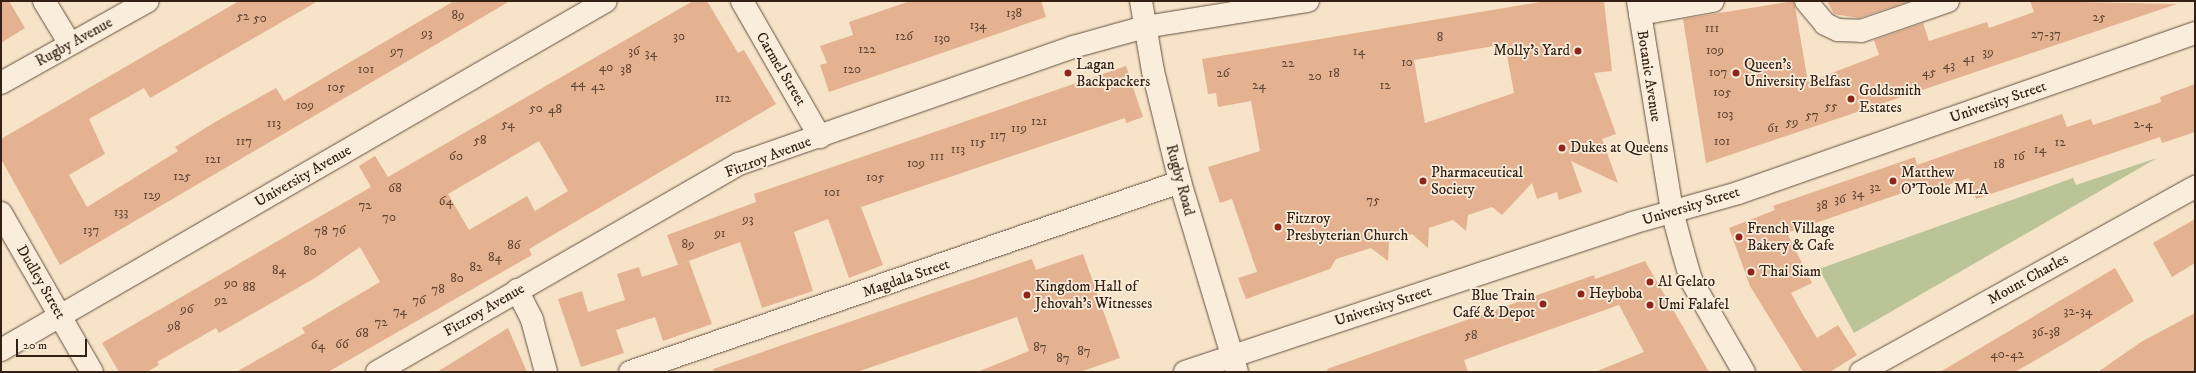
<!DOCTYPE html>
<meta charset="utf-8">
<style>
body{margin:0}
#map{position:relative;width:2196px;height:373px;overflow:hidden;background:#f7e3c7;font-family:"IM FELL DW Pica",serif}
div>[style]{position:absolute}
.green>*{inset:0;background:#bac497}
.building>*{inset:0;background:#e5b291}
.roads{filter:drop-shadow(0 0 1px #655141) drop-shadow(0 0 1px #655141)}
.minor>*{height:22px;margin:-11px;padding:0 11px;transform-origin:11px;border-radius:11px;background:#faeddb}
.dots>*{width:11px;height:11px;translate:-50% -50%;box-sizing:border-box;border:2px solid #faeddb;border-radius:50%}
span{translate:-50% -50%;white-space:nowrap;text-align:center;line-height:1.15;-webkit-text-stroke:3.5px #faeddb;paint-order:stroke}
.number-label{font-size:13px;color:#604433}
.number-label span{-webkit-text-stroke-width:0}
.street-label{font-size:15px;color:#342014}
.poi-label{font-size:15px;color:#342014}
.right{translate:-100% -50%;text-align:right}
.left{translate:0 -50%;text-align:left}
.frame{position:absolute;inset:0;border:2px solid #342014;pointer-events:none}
.scale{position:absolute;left:16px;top:339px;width:71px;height:18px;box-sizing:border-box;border:2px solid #342014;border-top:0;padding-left:5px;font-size:12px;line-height:14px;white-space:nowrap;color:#342014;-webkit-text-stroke:3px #faeddb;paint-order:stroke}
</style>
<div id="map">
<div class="green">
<div style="clip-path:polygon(2157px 158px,1854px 333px,1819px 269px,2073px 178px,2076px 185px)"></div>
</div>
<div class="building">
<div style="clip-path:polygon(1px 1px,9px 1px,25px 28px,1px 43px)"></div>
<div style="clip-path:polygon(239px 1px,318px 1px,150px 98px,144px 88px,89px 119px,105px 154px,69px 175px,87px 207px,178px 151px,175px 147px,215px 122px,276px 88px,284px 101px,454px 1px,510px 1px,60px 265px,1px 159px,1px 139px)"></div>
<div style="clip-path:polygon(evenodd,693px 1px,707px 1px,738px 53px,744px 50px,776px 104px,529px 249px,532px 255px,328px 372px,236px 372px,305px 333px,302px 328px,380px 282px,360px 247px,315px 278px,219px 333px,216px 328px,157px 362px,159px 365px,147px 372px,119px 372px,102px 343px,371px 187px,359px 166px,375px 156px,388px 177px,693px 1px,539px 141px,568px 191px,535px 211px,527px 196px,469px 230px,448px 194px,539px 141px)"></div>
<div style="clip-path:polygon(910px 1px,1041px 1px,1046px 17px,829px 92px,820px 65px,827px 63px,820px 46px,853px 35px,849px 22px)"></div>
<div style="clip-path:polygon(evenodd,1546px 1px,1604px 1px,1612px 71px,1594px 73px,1616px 134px,1602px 139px,1618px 183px,1571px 161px,1582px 192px,1559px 200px,1557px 192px,1537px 199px,1532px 183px,1502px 215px,1492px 207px,1468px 215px,1466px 231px,1453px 220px,1429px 228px,1428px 248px,1412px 234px,1389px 242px,1388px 261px,1371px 248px,1336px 259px,1330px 269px,1246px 299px,1238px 278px,1257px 272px,1232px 199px,1220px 203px,1208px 167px,1260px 151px,1251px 101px,1218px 107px,1216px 93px,1208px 94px,1202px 59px,1546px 1px,1505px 44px,1514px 93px,1425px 123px,1414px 60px,1505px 44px)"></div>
<div style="clip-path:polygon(1794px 1px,1808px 82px,1879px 55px,1874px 40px,1923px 23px,1929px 41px,1987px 22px,1989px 28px,2034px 12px,2030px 1px,2177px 4px,1706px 163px,1683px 19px)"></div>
<div style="clip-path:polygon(1827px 1px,1910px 1px,1859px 18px,1834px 14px)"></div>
<div style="clip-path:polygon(1126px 66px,1143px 117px,1126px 123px,1125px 118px,861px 207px,883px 265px,849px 278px,828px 219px,794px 232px,813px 291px,762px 308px,740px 242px,678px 265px,667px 235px,756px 202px,754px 194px)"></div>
<div style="clip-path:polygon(2195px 84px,2195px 132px,2162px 143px,2160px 137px,1976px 199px,1969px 178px,1928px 192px,1925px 185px,1787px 233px,1812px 283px,1791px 293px,1802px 313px,1817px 338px,1838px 325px,1857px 355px,1830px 372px,1803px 372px,1750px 286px,1729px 228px,1775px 210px,1773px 206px,1915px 157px,1917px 165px,2062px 114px,2067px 127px,2091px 119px,2093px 125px,2161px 102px,2160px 97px)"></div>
<div style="clip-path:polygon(2195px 219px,2195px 263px,2172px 277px,2153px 243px)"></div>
<div style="clip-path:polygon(1083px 254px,1120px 358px,1080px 372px,977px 372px,1029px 351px,1017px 317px,857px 372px,714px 372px,713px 369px,1032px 259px,1036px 270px)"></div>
<div style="clip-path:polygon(689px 261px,712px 324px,663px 341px,655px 317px,616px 330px,624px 353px,581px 367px,558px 299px,582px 291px,588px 312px,625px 300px,617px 274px,639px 267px,642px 277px)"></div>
<div style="clip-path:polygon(1645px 261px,1709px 372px,1595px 372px,1644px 352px,1619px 305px,1464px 360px,1468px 372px,1328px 372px,1327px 369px,1594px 275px,1595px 279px)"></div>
<div style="clip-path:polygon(2115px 268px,2134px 301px,2065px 343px,2015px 372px,1940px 372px)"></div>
<div style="clip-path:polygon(2195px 313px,2195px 372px,2098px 372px,2141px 342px)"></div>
<div style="clip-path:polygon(508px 328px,527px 372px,437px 372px)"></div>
</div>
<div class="roads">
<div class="minor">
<div style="left:44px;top:1px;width:50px;rotate:58.8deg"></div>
<div style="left:742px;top:1px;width:157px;rotate:60.2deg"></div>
<div style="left:1141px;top:1px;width:71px;rotate:80.3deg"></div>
<div style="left:1153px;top:71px;width:114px;rotate:76.3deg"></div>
<div style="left:1180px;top:182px;width:198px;rotate:73.3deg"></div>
<div style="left:1638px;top:1px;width:213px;rotate:80.8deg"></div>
<div style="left:1672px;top:211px;width:42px;rotate:75deg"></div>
<div style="left:1683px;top:252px;width:29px;rotate:74deg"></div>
<div style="left:1691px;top:280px;width:106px;rotate:60.1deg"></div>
<div style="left:1806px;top:1px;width:30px;rotate:50deg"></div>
<div style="left:1825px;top:24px;width:14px;rotate:25deg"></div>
<div style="left:1838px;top:30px;width:23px;rotate:2deg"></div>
<div style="left:1861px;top:31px;width:92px;rotate:-19deg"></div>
<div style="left:1640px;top:14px;width:74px;rotate:-10.1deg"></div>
<div style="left:1px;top:83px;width:168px;rotate:-29.2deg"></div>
<div style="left:1px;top:213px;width:183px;rotate:60.2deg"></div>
<div style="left:517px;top:290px;width:34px;rotate:63deg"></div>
<div style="left:532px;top:320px;width:54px;rotate:74.9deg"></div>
<div style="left:1px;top:350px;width:698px;rotate:-29.98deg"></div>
<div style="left:377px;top:372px;width:418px;rotate:-29.9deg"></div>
<div style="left:739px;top:164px;width:354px;rotate:-19.3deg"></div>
<div style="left:1073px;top:47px;width:75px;rotate:-15.5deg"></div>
<div style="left:1145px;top:27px;width:165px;rotate:-9.1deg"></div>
<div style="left:630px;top:372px;width:582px;rotate:-19.06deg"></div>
<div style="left:1185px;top:372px;width:471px;rotate:-18.4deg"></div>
<div style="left:1632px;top:223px;width:110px;rotate:-15.8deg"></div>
<div style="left:1738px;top:193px;width:484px;rotate:-19.3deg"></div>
<div style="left:1861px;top:372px;width:382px;rotate:-29deg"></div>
</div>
</div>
<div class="dots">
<div style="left:1578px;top:51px;background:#8f2418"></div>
<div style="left:1068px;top:73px;background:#8f2418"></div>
<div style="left:1736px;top:73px;background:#8f2418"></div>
<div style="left:1851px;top:99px;background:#8f2418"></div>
<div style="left:1562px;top:148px;background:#8f2418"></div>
<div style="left:1423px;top:181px;background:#8f2418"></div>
<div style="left:1893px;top:181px;background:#8f2418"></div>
<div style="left:1278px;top:227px;background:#8f2418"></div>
<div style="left:1739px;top:237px;background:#8f2418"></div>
<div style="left:1751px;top:272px;background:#8f2418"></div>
<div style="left:1650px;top:282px;background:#8f2418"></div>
<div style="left:1581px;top:294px;background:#8f2418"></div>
<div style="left:1027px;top:295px;background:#8f2418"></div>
<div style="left:1543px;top:304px;background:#8f2418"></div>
<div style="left:1650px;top:305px;background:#8f2418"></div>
</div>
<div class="number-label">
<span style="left:1014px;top:13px">138</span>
<span style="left:458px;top:15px">89</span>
<span style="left:243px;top:16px">52</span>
<span style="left:2099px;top:17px">25</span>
<span style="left:260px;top:18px">50</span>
<span style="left:978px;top:25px">134</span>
<span style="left:1712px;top:28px">111</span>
<span style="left:427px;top:33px">93</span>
<span style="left:2046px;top:34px">27-37</span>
<span style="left:679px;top:36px">30</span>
<span style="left:904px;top:36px">126</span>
<span style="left:1440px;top:37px">8</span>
<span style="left:942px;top:38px">130</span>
<span style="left:867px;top:49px">122</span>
<span style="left:1715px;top:50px">109</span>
<span style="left:397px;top:51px">97</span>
<span style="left:634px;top:51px">36</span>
<span style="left:1359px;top:51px">14</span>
<span style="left:1988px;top:52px">39</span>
<span style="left:651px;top:53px">34</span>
<span style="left:1969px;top:58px">41</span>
<span style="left:1407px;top:62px">10</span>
<span style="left:1288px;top:63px">22</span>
<span style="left:1949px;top:65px">43</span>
<span style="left:606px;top:67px">40</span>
<span style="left:366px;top:69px">101</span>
<span style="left:626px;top:69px">38</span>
<span style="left:852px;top:69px">120</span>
<span style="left:1718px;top:72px">107</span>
<span style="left:1929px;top:72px">45</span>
<span style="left:1223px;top:73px">26</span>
<span style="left:1334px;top:73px">18</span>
<span style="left:1315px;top:76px">20</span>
<span style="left:578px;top:83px">44</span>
<span style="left:1259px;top:85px">24</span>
<span style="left:1385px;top:85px">12</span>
<span style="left:598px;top:86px">42</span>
<span style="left:336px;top:87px">105</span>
<span style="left:1722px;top:92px">105</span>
<span style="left:723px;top:98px">112</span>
<span style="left:305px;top:105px">109</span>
<span style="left:1831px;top:106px">55</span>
<span style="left:536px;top:108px">50</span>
<span style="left:555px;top:109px">48</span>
<span style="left:1725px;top:114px">103</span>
<span style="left:1812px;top:115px">57</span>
<span style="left:1039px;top:121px">121</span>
<span style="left:1792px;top:122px">59</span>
<span style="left:274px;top:123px">113</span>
<span style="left:508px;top:124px">54</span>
<span style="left:2143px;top:124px">2-4</span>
<span style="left:1019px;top:128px">119</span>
<span style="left:1773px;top:128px">61</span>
<span style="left:998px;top:135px">117</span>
<span style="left:480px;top:140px">58</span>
<span style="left:244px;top:141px">117</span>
<span style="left:1722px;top:141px">101</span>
<span style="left:978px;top:142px">115</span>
<span style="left:2060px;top:142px">12</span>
<span style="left:958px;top:149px">113</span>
<span style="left:2040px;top:149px">14</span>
<span style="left:456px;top:156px">60</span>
<span style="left:937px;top:156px">111</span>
<span style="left:2019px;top:156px">16</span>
<span style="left:213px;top:159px">121</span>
<span style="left:916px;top:163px">109</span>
<span style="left:1999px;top:164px">18</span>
<span style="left:182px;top:176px">125</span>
<span style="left:875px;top:177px">105</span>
<span style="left:1875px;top:187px">32</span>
<span style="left:395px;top:188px">68</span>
<span style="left:832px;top:192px">101</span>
<span style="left:1858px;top:193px">34</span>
<span style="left:152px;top:195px">129</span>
<span style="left:1840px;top:199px">36</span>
<span style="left:1373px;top:200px">75</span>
<span style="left:446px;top:201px">64</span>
<span style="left:365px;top:205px">72</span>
<span style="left:1822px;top:205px">38</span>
<span style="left:121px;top:212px">133</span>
<span style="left:389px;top:217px">70</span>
<span style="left:748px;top:219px">93</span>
<span style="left:91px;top:230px">137</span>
<span style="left:339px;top:230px">76</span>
<span style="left:321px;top:231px">78</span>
<span style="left:720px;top:233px">91</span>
<span style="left:688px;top:244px">89</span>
<span style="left:514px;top:245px">86</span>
<span style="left:310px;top:251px">80</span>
<span style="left:495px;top:257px">84</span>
<span style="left:476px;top:267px">82</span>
<span style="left:279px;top:270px">84</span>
<span style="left:457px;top:278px">80</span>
<span style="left:231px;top:283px">90</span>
<span style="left:249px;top:287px">88</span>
<span style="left:438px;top:289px">78</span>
<span style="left:221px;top:300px">92</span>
<span style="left:419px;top:300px">76</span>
<span style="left:187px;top:309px">96</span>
<span style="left:400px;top:311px">74</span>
<span style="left:2078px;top:311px">32-34</span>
<span style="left:381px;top:322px">72</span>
<span style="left:174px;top:326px">98</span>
<span style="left:2046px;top:332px">36-38</span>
<span style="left:362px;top:333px">68</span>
<span style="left:1471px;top:335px">58</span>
<span style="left:342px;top:344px">66</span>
<span style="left:318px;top:345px">64</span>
<span style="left:1040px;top:347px">87</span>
<span style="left:1084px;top:351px">87</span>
<span style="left:2007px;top:354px">40-42</span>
<span style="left:1063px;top:358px">87</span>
</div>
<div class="street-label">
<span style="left:74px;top:42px;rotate:-29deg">Rugby Avenue</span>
<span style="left:781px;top:69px;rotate:59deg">Carmel Street</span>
<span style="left:1649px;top:76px;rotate:81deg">Botanic Avenue</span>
<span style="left:1998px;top:102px;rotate:-19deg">University Street</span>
<span style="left:768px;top:157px;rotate:-21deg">Fitzroy Avenue</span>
<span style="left:303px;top:176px;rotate:-30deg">University Avenue</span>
<span style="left:1180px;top:180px;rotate:75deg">Rugby Road</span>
<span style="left:1691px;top:206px;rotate:-17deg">University Street</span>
<span style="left:906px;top:278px;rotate:-19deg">Magdala Street</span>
<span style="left:2028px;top:279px;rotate:-29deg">Mount Charles</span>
<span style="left:41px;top:282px;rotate:60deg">Dudley Street</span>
<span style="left:1383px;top:306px;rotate:-18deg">University Street</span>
<span style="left:484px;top:310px;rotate:-30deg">Fitzroy Avenue</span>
</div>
<div class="poi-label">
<span class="right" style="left:1570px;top:51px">Molly's Yard</span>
<span class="left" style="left:1076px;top:73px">Lagan<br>Backpackers</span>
<span class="left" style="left:1744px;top:73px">Queen's<br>University Belfast</span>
<span class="left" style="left:1859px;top:99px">Goldsmith<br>Estates</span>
<span class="left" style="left:1570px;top:148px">Dukes at Queens</span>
<span class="left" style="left:1431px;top:181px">Pharmaceutical<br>Society</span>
<span class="left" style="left:1901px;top:181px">Matthew<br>O'Toole MLA</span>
<span class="left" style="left:1286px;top:227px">Fitzroy<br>Presbyterian Church</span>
<span class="left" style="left:1747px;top:237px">French Village<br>Bakery &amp; Cafe</span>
<span class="left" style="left:1759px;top:272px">Thai Siam</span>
<span class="left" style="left:1658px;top:282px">Al Gelato</span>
<span class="left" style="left:1035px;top:295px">Kingdom Hall of<br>Jehovah's Witnesses</span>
<span class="left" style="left:1589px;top:294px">Heyboba</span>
<span class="right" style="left:1535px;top:304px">Blue Train<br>Café &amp; Depot</span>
<span class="left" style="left:1658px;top:305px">Umi Falafel</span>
</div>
<div class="frame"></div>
<div class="scale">20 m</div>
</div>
